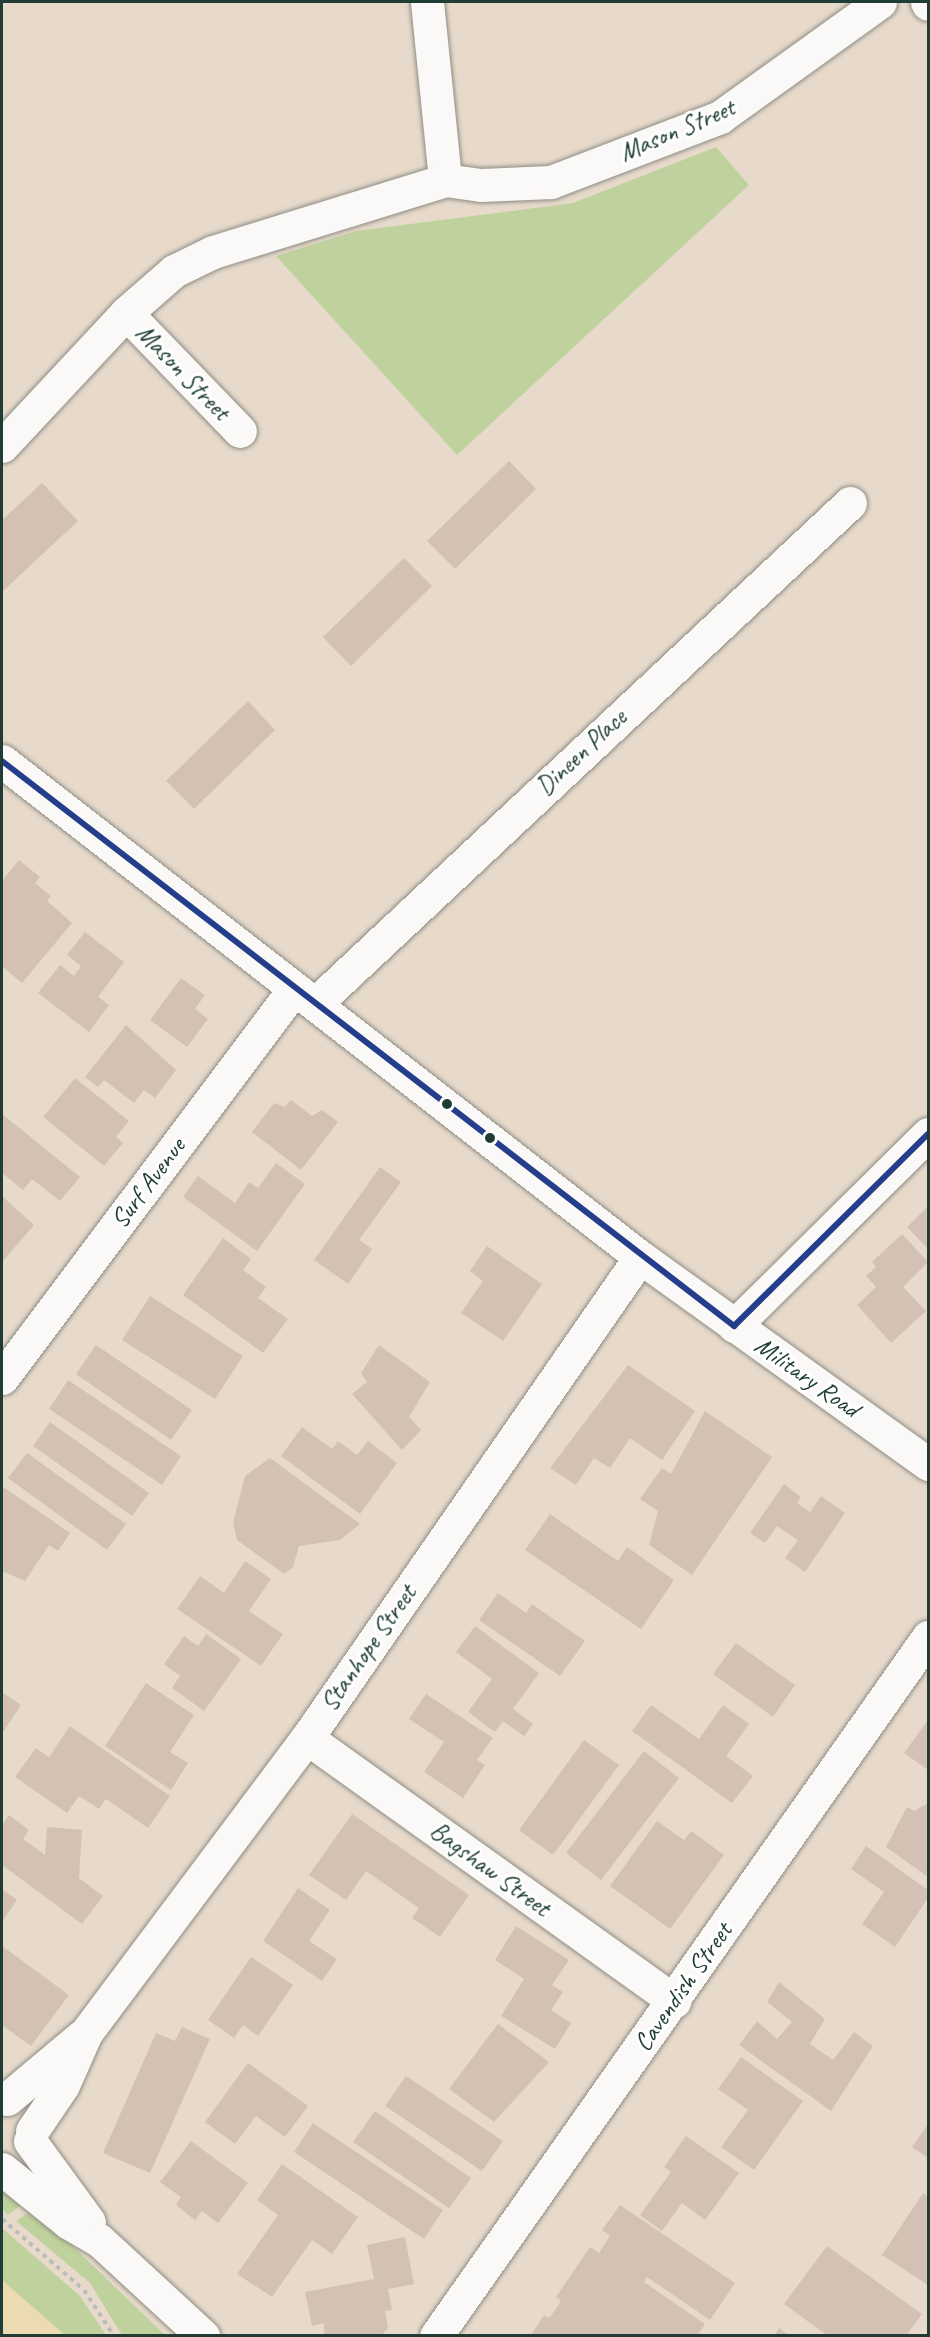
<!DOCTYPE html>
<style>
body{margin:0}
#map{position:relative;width:930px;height:2337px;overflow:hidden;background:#e7dacb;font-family:Caveat,sans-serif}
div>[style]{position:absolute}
.green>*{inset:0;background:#bfd19c}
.sand>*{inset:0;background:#ebdab2}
.building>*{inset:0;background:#d3c2b4}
.path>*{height:4px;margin-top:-2px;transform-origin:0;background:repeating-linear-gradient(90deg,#bcbdb9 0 4.5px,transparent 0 9px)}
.roads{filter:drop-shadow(0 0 2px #8e8d84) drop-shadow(0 0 2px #8e8d84)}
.minor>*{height:33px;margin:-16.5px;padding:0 16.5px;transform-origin:16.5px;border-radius:16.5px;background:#fbf9f7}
.bus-1>*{height:6px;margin:-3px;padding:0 3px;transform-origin:3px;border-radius:3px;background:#243e8c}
.dots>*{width:16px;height:16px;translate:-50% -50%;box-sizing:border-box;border:3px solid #fff;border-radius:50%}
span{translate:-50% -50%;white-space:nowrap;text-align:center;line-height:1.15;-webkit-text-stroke:6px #fff;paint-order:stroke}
.street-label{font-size:26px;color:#1f3d34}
.frame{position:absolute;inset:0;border:3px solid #1f3d34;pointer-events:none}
</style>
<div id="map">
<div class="green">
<div style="clip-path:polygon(716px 147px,749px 185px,457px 455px,276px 256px,356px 231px,573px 203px)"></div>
<div style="clip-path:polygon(2px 2182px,26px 2201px,8px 2215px,2px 2209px)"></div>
<div style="clip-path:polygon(34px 2209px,165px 2335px,122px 2335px,90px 2283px,16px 2221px)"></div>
<div style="clip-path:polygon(2px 2228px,80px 2296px,106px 2335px,64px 2335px,2px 2281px)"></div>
</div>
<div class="sand">
<div style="clip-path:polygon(2px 2280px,65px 2335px,2px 2335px)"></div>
</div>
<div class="building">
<div style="clip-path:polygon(509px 461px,536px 489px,455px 569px,427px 541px)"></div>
<div style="clip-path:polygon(42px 483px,78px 521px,2px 592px,2px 520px)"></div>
<div style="clip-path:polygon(404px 558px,432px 586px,351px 666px,323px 637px)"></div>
<div style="clip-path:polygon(248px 701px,275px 730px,194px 809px,166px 781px)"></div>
<div style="clip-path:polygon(19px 860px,40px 877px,35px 883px,51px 896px,47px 901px,72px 923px,22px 983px,2px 966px,2px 881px)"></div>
<div style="clip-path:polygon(85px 932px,124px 962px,98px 997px,109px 1005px,89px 1032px,38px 993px,60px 965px,74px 976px,81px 966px,67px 955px)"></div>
<div style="clip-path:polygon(181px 978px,205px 995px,195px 1009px,208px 1019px,187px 1047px,150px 1020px)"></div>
<div style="clip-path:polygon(126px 1025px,176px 1070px,155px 1098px,144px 1090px,134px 1103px,104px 1080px,98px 1087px,85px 1077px)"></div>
<div style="clip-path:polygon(75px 1078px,129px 1121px,116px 1137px,123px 1143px,104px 1166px,43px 1117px)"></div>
<div style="clip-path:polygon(291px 1100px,312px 1116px,322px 1110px,338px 1122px,301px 1170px,252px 1132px,274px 1103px,285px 1107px)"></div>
<div style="clip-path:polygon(2px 1114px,80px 1177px,60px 1201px,32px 1179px,23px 1190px,2px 1173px)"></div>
<div style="clip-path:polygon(276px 1163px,305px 1184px,257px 1251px,183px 1197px,198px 1176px,235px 1203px,249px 1182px,258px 1188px)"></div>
<div style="clip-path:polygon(380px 1167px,401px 1182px,359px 1240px,372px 1249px,348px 1284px,314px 1260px)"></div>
<div style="clip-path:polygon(2px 1196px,34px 1225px,2px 1262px)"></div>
<div style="clip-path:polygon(928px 1206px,928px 1249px,907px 1227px)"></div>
<div style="clip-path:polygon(902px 1234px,928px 1262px,903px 1287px,926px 1311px,891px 1343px,857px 1305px,876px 1287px,866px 1276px,876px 1267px,872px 1262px)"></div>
<div style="clip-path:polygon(223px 1238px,251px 1259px,243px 1270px,266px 1287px,258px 1298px,288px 1319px,263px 1353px,183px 1295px)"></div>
<div style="clip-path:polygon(487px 1246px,542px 1284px,503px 1341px,461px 1313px,483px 1281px,470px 1271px)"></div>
<div style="clip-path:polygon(150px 1296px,243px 1356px,215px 1399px,122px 1340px)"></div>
<div style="clip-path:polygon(96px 1345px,192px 1410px,171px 1440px,76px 1374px)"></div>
<div style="clip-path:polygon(379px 1345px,430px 1382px,409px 1417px,421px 1430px,402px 1450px,352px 1394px,367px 1382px,361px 1373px)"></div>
<div style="clip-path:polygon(628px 1365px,695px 1411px,662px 1460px,630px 1438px,610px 1468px,594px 1458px,576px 1485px,550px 1468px)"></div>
<div style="clip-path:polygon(68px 1380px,181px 1456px,162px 1485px,49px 1409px)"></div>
<div style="clip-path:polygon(705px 1411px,772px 1457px,692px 1575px,649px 1545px,658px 1511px,640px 1499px,662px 1468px,671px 1474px)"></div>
<div style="clip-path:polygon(50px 1422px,149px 1493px,132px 1516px,33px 1446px)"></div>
<div style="clip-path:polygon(302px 1427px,332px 1449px,338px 1441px,357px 1455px,368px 1441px,397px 1463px,360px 1514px,281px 1456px)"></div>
<div style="clip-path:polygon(27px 1453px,126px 1524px,107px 1550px,8px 1478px)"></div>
<div style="clip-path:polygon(270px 1458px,360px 1524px,340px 1540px,299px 1546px,293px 1567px,284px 1574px,237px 1540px,233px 1523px,245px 1476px)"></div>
<div style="clip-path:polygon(784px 1484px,801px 1497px,797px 1503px,810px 1512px,821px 1496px,845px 1513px,805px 1572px,785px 1558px,798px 1540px,777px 1526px,765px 1543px,750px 1533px)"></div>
<div style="clip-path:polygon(2px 1486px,70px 1533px,58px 1551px,49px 1545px,25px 1581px,2px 1571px)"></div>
<div style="clip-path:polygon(550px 1514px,618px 1561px,627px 1547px,674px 1580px,641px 1629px,525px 1550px)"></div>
<div style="clip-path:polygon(245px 1561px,271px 1579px,249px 1611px,283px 1634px,261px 1666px,177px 1609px,200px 1576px,224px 1593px)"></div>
<div style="clip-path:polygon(498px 1593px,526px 1613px,532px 1604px,585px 1641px,560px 1676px,479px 1620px)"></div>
<div style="clip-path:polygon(475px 1626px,539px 1673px,513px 1709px,533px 1724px,524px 1736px,503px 1721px,495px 1732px,468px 1712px,492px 1679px,456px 1652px)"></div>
<div style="clip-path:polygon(206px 1634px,241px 1659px,204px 1711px,172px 1688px,180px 1676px,164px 1664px,184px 1636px,198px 1646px)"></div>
<div style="clip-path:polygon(736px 1643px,795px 1685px,773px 1717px,713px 1674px)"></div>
<div style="clip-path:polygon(146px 1683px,194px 1715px,170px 1752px,188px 1763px,171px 1790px,105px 1746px)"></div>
<div style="clip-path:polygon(2px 1692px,21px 1705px,2px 1734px)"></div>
<div style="clip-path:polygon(426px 1694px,493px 1738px,477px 1760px,485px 1765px,463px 1798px,424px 1772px,444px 1742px,409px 1719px)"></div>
<div style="clip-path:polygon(651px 1705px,699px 1739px,723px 1705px,749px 1724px,726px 1756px,753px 1776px,732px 1803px,632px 1731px)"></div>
<div style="clip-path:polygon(928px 1720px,928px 1770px,904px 1753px)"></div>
<div style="clip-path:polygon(70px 1726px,170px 1796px,148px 1828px,106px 1799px,99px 1809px,79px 1796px,67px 1813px,15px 1777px,36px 1748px,49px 1757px)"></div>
<div style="clip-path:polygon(584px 1740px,619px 1765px,553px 1855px,519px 1830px)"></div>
<div style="clip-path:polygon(644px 1751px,679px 1778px,601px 1880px,566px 1853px)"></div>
<div style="clip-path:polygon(928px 1803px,928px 1877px,886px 1847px,907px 1807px,914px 1811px)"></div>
<div style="clip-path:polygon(352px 1814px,469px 1895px,440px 1937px,412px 1918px,419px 1908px,366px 1871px,346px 1900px,309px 1875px)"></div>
<div style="clip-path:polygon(9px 1815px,29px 1830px,23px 1839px,45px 1855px,47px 1827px,82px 1830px,79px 1878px,103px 1896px,82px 1924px,2px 1865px,2px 1825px)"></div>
<div style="clip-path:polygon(657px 1821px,684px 1840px,691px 1831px,724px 1855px,670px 1929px,610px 1886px)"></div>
<div style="clip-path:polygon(866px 1846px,928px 1890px,928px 1898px,895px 1947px,862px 1924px,884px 1892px,851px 1869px)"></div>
<div style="clip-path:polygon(298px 1888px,330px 1910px,309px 1941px,337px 1959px,322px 1981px,263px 1941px)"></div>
<div style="clip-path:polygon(2px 1889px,17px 1900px,2px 1922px)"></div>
<div style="clip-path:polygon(516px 1926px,569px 1960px,552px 1985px,563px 1992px,551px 2010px,571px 2023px,555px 2049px,501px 2016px,524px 1979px,495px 1960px)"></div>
<div style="clip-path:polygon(2px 1946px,69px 1995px,31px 2046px,2px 2025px)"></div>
<div style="clip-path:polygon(251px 1957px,293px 1985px,258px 2036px,243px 2025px,234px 2038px,208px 2020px)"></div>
<div style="clip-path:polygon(779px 1982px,825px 2019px,810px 2044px,833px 2060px,854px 2032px,873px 2046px,831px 2111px,739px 2045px,757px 2021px,777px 2039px,792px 2022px,767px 2002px)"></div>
<div style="clip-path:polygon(498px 2024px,549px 2062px,494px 2122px,449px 2089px)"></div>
<div style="clip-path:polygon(182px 2027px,210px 2039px,150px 2173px,103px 2153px,156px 2033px,175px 2041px)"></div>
<div style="clip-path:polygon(741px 2057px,803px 2101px,754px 2170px,721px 2147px,748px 2110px,718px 2089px)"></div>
<div style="clip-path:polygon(248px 2063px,308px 2106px,285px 2137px,256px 2116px,235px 2144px,205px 2122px)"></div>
<div style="clip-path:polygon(406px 2076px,503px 2141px,482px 2171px,385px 2106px)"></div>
<div style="clip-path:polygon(375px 2111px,471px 2178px,449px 2208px,353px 2142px)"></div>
<div style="clip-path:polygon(313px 2123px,443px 2210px,424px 2239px,294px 2152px)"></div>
<div style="clip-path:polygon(928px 2124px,928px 2158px,912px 2147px)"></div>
<div style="clip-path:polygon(686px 2136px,739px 2173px,705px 2220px,682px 2203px,662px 2231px,640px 2215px,671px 2172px,664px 2167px)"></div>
<div style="clip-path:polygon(191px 2141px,248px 2183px,218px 2223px,202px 2211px,195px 2220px,176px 2205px,181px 2197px,160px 2182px)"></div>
<div style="clip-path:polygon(282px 2164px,358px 2217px,332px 2254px,312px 2240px,272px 2297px,237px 2274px,278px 2215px,257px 2200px)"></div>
<div style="clip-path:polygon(923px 2193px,928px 2197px,928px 2285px,882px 2255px)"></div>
<div style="clip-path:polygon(620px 2205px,735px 2283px,710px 2320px,647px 2277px,644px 2282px,705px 2324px,697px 2336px,531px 2335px,544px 2315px,549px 2318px,558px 2306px,561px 2301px,556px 2297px,590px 2247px,599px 2253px,610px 2236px,602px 2230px)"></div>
<div style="clip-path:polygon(405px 2237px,414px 2284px,388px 2289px,392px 2310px,385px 2311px,388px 2328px,381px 2336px,324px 2336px,324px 2323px,312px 2326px,305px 2292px,374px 2279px,367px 2245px)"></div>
<div style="clip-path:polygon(827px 2246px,922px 2314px,906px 2336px,828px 2336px,784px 2304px)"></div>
<div style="clip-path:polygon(779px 2328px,790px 2336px,774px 2336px)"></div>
</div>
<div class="path">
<div style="left:2px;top:2219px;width:108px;rotate:40.9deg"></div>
<div style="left:84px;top:2290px;width:55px;rotate:56.9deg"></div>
</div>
<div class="roads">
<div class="minor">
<div style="left:427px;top:2px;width:179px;rotate:84.2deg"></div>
<div style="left:927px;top:2px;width:2px;rotate:63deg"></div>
<div style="left:126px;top:313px;width:164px;rotate:46deg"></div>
<div style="left:2px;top:446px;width:182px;rotate:-47deg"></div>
<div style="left:126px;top:313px;width:64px;rotate:-41.2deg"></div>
<div style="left:174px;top:271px;width:43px;rotate:-26deg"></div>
<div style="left:213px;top:252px;width:243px;rotate:-17.2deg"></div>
<div style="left:445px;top:180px;width:36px;rotate:8deg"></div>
<div style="left:481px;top:185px;width:70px;rotate:-2.5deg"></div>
<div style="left:551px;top:182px;width:181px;rotate:-21deg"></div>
<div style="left:720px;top:117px;width:197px;rotate:-35.7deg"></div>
<div style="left:2px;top:761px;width:808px;rotate:37.86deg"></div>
<div style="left:640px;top:1257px;width:355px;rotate:35.7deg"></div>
<div style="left:315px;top:1004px;width:733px;rotate:-43.12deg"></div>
<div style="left:734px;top:1326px;width:273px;rotate:-44.7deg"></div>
<div style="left:2px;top:1378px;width:486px;rotate:-53.1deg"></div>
<div style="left:307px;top:1738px;width:452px;rotate:35.6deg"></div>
<div style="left:7px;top:2099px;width:98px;rotate:-40deg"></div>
<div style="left:32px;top:2131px;width:55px;rotate:-56deg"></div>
<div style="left:63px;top:2085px;width:57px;rotate:-66.1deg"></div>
<div style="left:86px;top:2033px;width:369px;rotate:-53.2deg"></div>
<div style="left:307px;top:1738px;width:585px;rotate:-55.3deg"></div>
<div style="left:30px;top:2141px;width:100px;rotate:53.9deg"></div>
<div style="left:2px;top:2169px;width:86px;rotate:38.9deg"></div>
<div style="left:69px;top:2223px;width:34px;rotate:30deg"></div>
<div style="left:99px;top:2240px;width:142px;rotate:42.7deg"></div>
<div style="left:436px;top:2336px;width:855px;rotate:-54.86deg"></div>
</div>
</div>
<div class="bus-1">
<div style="left:2px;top:761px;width:925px;rotate:37.66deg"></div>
<div style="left:734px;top:1326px;width:273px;rotate:-44.7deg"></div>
</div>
<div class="dots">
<div style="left:447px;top:1104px;background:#1f3d34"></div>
<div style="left:490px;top:1138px;background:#1f3d34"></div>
</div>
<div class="street-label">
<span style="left:677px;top:130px;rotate:-23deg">Mason Street</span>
<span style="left:183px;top:372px;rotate:46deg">Mason Street</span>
<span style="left:581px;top:752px;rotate:-43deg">Dineen Place</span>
<span style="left:148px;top:1183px;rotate:-53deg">Surf Avenue</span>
<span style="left:807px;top:1377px;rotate:35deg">Military Road</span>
<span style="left:368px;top:1648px;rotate:-55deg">Stanhope Street</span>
<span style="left:490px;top:1869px;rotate:36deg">Bagshaw Street</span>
<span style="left:683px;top:1987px;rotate:-55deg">Cavendish Street</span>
</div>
<div class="frame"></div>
</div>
